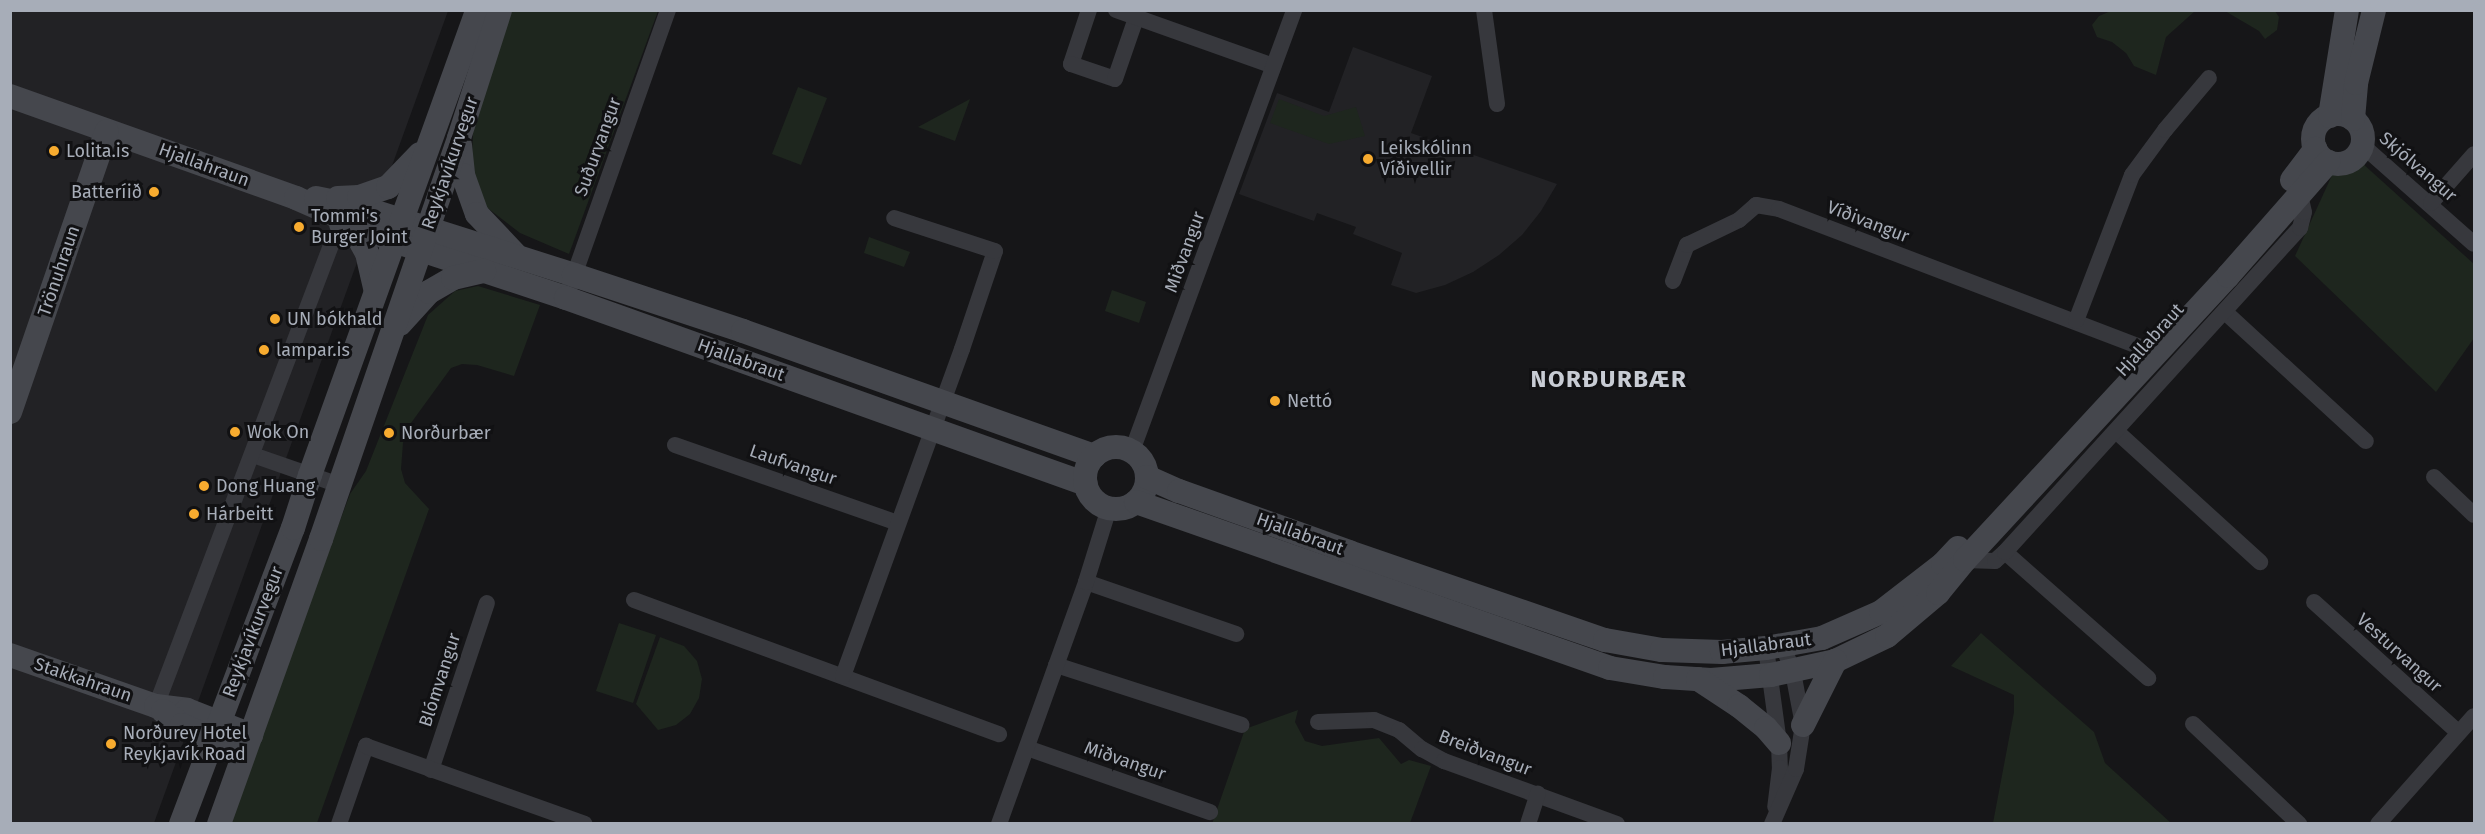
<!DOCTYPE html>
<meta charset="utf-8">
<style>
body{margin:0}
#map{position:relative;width:2485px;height:834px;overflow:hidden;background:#161618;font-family:"Fira Sans",sans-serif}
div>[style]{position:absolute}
.built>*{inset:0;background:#222225}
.green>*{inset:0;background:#1e261e}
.street>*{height:16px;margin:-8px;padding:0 8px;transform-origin:8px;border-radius:8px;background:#37383d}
.secondary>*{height:24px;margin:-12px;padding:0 12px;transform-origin:12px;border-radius:12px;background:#45474d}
.secondary>.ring{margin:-12px;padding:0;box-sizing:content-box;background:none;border:24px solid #45474d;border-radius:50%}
.dots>*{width:16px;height:16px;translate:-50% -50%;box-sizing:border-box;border:3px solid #111113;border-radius:50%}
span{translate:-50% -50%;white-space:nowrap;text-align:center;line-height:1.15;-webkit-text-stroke:6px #111113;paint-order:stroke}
.street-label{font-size:18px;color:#a7adb8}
.poi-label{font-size:18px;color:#a7adb8}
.left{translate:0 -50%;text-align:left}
.right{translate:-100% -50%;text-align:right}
.district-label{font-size:24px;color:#c8ccd4;font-weight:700;letter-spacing:1.5px}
.frame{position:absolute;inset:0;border:12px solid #a7adb8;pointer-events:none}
</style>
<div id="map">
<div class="built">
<div style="clip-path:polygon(10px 11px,448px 11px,154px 823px,11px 823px)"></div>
<div style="clip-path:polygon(1353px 47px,1432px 76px,1411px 133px,1557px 184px,1541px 211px,1522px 235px,1499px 255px,1473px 272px,1445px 285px,1416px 293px,1391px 285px,1402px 253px,1353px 234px,1356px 227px,1317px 213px,1314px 221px,1239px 194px,1277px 93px,1329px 112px)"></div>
</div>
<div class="green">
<div style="clip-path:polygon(506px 11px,658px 11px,569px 254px,520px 233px,485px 206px,476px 189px,472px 156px,474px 113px)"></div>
<div style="clip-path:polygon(2111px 11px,2111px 10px,2195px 11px,2166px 37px,2156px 75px,2134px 66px,2126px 53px,2112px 42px,2097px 37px,2092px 25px,2099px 16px)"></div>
<div style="clip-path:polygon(2225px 11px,2275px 11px,2279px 17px,2277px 30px,2265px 39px,2259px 31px)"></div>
<div style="clip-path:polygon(798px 87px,827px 98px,801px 165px,772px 154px)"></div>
<div style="clip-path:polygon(970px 99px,955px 141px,918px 127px)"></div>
<div style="clip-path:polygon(1279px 99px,1324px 116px,1356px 107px,1365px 136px,1329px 144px,1270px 123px)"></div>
<div style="clip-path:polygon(2362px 163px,2474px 264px,2474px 338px,2436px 392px,2295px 256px,2333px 173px)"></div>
<div style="clip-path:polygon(869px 237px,910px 252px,904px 267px,864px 253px)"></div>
<div style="clip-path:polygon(478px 286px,540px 305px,514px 376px,477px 365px,462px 364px,451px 368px,411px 423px,403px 443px,401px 469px,405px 483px,429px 509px,317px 823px,227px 824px,350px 494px,366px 471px,428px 315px,455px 291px)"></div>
<div style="clip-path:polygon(1112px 290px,1146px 302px,1139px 323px,1105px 311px)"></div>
<div style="clip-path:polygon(619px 623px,656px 635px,633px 703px,596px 691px)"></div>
<div style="clip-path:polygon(1981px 633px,2094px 732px,2105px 763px,2171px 823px,1993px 823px,2014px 712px,2014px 695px,1951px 666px)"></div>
<div style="clip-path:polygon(660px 637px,684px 646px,697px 661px,702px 679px,699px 698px,690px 714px,676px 725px,658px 730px,636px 704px)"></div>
<div style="clip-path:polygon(1298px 710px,1295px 722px,1305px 741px,1322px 746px,1379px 738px,1401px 764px,1409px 760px,1431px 766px,1410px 823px,1212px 824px,1245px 729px)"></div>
</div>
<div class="street">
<div style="left:1089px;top:10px;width:57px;rotate:108.4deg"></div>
<div style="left:1071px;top:64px;width:46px;rotate:18.8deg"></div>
<div style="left:1115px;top:79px;width:65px;rotate:-71deg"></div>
<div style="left:1116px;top:10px;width:167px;rotate:19.6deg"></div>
<div style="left:1484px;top:10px;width:95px;rotate:82.1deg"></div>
<div style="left:2362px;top:145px;width:149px;rotate:41.5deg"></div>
<div style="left:2431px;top:203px;width:65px;rotate:-48.7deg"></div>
<div style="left:1673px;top:281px;width:39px;rotate:-69deg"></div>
<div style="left:1687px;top:245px;width:58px;rotate:-25.7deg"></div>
<div style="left:1739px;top:220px;width:23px;rotate:-41deg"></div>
<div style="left:1756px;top:205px;width:23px;rotate:10deg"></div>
<div style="left:1779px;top:209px;width:404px;rotate:20.9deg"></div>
<div style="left:566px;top:298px;width:306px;rotate:-70.5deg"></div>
<div style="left:2225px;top:312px;width:191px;rotate:42.5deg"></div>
<div style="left:2076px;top:321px;width:156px;rotate:-69deg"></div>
<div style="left:2132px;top:175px;width:56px;rotate:-53.7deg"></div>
<div style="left:2165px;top:130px;width:68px;rotate:-49.8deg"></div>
<div style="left:2116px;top:431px;width:195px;rotate:42.3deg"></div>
<div style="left:675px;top:445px;width:236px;rotate:19.3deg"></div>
<div style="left:1132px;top:451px;width:470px;rotate:-69.8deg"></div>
<div style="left:253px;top:455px;width:91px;rotate:19.2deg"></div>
<div style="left:2434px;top:477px;width:55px;rotate:43.5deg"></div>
<div style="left:2005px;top:552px;width:191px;rotate:41.4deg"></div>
<div style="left:1965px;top:560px;width:30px;rotate:2deg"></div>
<div style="left:1995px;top:561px;width:13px;rotate:-42deg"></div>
<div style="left:2005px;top:552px;width:438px;rotate:-47.7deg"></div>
<div style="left:2300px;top:228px;width:16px;rotate:-76deg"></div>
<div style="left:2304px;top:212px;width:18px;rotate:-103deg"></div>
<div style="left:1086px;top:582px;width:159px;rotate:19.1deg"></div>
<div style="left:634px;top:600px;width:389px;rotate:20.2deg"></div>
<div style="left:2314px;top:602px;width:195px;rotate:42.1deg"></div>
<div style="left:1766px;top:648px;width:96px;rotate:82.2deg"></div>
<div style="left:1779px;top:743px;width:25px;rotate:88deg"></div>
<div style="left:1780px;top:768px;width:39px;rotate:97deg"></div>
<div style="left:1056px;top:665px;width:195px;rotate:17.9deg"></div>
<div style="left:843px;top:676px;width:348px;rotate:-70deg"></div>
<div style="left:962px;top:349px;width:103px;rotate:-71.4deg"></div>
<div style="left:995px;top:251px;width:106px;rotate:-161.9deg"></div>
<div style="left:156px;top:706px;width:498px;rotate:-69.2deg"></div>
<div style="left:1318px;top:722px;width:56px;rotate:-2deg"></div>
<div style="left:1374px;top:720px;width:27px;rotate:22deg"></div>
<div style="left:1399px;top:730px;width:30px;rotate:40deg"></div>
<div style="left:1422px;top:749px;width:25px;rotate:29deg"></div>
<div style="left:1444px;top:761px;width:184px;rotate:20deg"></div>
<div style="left:2193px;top:724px;width:146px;rotate:43.3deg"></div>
<div style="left:1027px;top:748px;width:194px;rotate:19.3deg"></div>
<div style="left:431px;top:770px;width:176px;rotate:-71.5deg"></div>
<div style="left:339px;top:824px;width:83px;rotate:-70.9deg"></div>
<div style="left:366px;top:746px;width:232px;rotate:19.6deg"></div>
<div style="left:999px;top:824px;width:257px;rotate:-70.2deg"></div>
<div style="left:1086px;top:582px;width:77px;rotate:-72.7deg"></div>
<div style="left:1528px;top:824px;width:32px;rotate:-72deg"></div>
<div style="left:1772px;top:824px;width:60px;rotate:-66.4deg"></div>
<div style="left:1796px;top:769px;width:45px;rotate:-81deg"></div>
<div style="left:1803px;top:725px;width:54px;rotate:-100.7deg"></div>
<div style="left:1793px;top:672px;width:28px;rotate:-111deg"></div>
<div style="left:2378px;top:824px;width:144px;rotate:-48.4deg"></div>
</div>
<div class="secondary">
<div style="left:10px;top:96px;width:304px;rotate:19.6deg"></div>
<div style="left:296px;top:198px;width:107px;rotate:23.7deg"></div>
<div style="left:394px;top:241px;width:181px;rotate:18.3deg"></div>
<div style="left:566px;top:298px;width:552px;rotate:19.68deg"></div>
<div class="ring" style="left:2313px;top:114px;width:26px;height:26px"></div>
<div style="left:2330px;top:116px;width:107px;rotate:-80.9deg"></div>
<div style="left:2353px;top:119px;width:36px;rotate:-85deg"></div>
<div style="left:2356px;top:83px;width:75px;rotate:-76.1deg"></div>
<div style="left:460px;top:145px;width:30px;rotate:84deg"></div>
<div style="left:463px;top:175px;width:41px;rotate:70.3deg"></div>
<div style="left:477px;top:214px;width:55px;rotate:46.5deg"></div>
<div style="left:2292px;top:180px;width:39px;rotate:-53deg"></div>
<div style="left:316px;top:198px;width:45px;rotate:11.6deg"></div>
<div style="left:360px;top:207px;width:225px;rotate:17.6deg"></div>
<div style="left:574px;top:275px;width:178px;rotate:18.3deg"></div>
<div style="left:743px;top:331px;width:373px;rotate:19.6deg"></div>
<div style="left:338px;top:198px;width:21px;rotate:-3deg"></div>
<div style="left:359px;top:197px;width:31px;rotate:-19deg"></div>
<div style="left:388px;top:187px;width:46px;rotate:-45.9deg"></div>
<div style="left:341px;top:224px;width:21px;rotate:37deg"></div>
<div style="left:358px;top:237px;width:18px;rotate:61deg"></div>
<div style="left:367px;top:253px;width:39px;rotate:77deg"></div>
<div style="left:400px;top:324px;width:43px;rotate:-47.8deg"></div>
<div style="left:429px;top:292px;width:28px;rotate:-30deg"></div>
<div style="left:453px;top:278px;width:32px;rotate:-13deg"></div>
<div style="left:10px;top:412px;width:297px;rotate:-71deg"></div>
<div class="ring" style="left:1085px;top:447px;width:38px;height:38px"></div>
<div style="left:1147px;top:477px;width:35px;rotate:24deg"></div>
<div style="left:1179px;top:491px;width:181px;rotate:19.7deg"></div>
<div style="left:1349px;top:552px;width:271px;rotate:19deg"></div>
<div style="left:1605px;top:640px;width:58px;rotate:10deg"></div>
<div style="left:1662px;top:650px;width:60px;rotate:1.9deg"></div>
<div style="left:1722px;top:652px;width:44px;rotate:-5.2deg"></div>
<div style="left:1766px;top:648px;width:57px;rotate:-10.1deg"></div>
<div style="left:1822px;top:638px;width:64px;rotate:-23.8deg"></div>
<div style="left:1881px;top:612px;width:78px;rotate:-37.7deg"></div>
<div style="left:1943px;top:564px;width:22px;rotate:-47deg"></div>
<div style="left:1136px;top:502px;width:502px;rotate:19.3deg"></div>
<div style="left:1610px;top:668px;width:56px;rotate:9.3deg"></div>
<div style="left:1665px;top:677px;width:46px;rotate:3.7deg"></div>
<div style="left:1711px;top:680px;width:60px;rotate:-4.8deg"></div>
<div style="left:1771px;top:675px;width:66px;rotate:-12.3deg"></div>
<div style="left:1835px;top:661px;width:58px;rotate:-25.7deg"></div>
<div style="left:1887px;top:636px;width:67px;rotate:-40.1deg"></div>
<div style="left:1938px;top:593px;width:43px;rotate:-50.7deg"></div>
<div style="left:1965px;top:560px;width:387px;rotate:-47.2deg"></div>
<div style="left:2228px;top:276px;width:152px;rotate:-48.7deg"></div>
<div style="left:10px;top:655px;width:155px;rotate:19.3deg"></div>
<div style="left:156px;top:706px;width:31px;rotate:7deg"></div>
<div style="left:187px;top:710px;width:69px;rotate:21.3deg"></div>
<div style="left:1698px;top:679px;width:49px;rotate:33.4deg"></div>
<div style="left:1739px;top:706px;width:35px;rotate:39deg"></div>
<div style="left:1766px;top:728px;width:20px;rotate:49deg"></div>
<div style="left:163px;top:711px;width:24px;rotate:36deg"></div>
<div style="left:182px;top:725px;width:49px;rotate:24deg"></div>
<div style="left:1803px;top:725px;width:72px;rotate:-63.4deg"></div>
<div style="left:181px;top:824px;width:316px;rotate:-69.3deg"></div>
<div style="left:293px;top:528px;width:56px;rotate:-72.2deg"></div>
<div style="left:310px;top:475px;width:494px;rotate:-70.2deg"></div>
<div style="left:219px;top:824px;width:303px;rotate:-70.3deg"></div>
<div style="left:321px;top:539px;width:424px;rotate:-71deg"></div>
<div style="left:459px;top:138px;width:134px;rotate:-72.2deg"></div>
</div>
<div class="dots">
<div style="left:54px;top:151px;background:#f7ab2f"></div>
<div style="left:1368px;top:159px;background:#f7ab2f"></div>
<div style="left:154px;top:192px;background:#f7ab2f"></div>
<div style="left:299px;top:227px;background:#f7ab2f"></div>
<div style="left:275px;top:319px;background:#f7ab2f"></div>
<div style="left:264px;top:350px;background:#f7ab2f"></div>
<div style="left:1275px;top:401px;background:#f7ab2f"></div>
<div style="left:235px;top:432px;background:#f7ab2f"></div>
<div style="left:389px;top:433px;background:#f7ab2f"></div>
<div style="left:204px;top:486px;background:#f7ab2f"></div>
<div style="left:194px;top:514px;background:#f7ab2f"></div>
<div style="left:111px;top:744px;background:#f7ab2f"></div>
</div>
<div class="street-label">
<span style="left:598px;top:147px;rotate:-70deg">Suðurvangur</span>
<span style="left:450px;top:163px;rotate:-71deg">Reykjavíkurvegur</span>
<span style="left:204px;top:165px;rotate:20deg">Hjallahraun</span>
<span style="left:2418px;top:167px;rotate:41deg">Skjólvangur</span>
<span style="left:1868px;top:222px;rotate:21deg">Víðivangur</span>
<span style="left:1185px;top:252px;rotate:-70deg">Miðvangur</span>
<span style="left:59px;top:271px;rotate:-71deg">Trönuhraun</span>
<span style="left:2150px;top:340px;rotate:-48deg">Hjallabraut</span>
<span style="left:741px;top:360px;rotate:20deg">Hjallabraut</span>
<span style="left:793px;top:465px;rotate:19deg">Laufvangur</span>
<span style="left:1300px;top:534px;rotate:20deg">Hjallabraut</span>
<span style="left:253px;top:632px;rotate:-69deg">Reykjavíkurvegur</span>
<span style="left:1766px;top:645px;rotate:-7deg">Hjallabraut</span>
<span style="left:2399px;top:653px;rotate:42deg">Vesturvangur</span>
<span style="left:83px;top:680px;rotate:19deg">Stakkahraun</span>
<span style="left:440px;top:680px;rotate:-72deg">Blómvangur</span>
<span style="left:1485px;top:753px;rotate:21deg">Breiðvangur</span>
<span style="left:1125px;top:761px;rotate:19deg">Miðvangur</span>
</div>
<div class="poi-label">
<span class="left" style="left:1380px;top:159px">Leikskólinn<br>Víðivellir</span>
<span class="left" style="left:66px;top:151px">Lolita.is</span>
<span class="right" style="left:142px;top:192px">Batteríið</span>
<span class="left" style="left:311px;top:227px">Tommi's<br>Burger Joint</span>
<span class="left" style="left:287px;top:319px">UN bókhald</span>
<span class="left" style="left:276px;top:350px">lampar.is</span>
<span class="left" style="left:1287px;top:401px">Nettó</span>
<span class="left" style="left:247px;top:432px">Wok On</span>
<span class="left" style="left:401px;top:433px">Norðurbær</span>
<span class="left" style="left:216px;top:486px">Dong Huang</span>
<span class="left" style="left:206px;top:514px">Hárbeitt</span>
<span class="left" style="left:123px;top:744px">Norðurey Hotel<br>Reykjavík Road</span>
</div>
<div class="district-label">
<span style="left:1609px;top:380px">NORÐURBÆR</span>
</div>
<div class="frame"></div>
</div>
